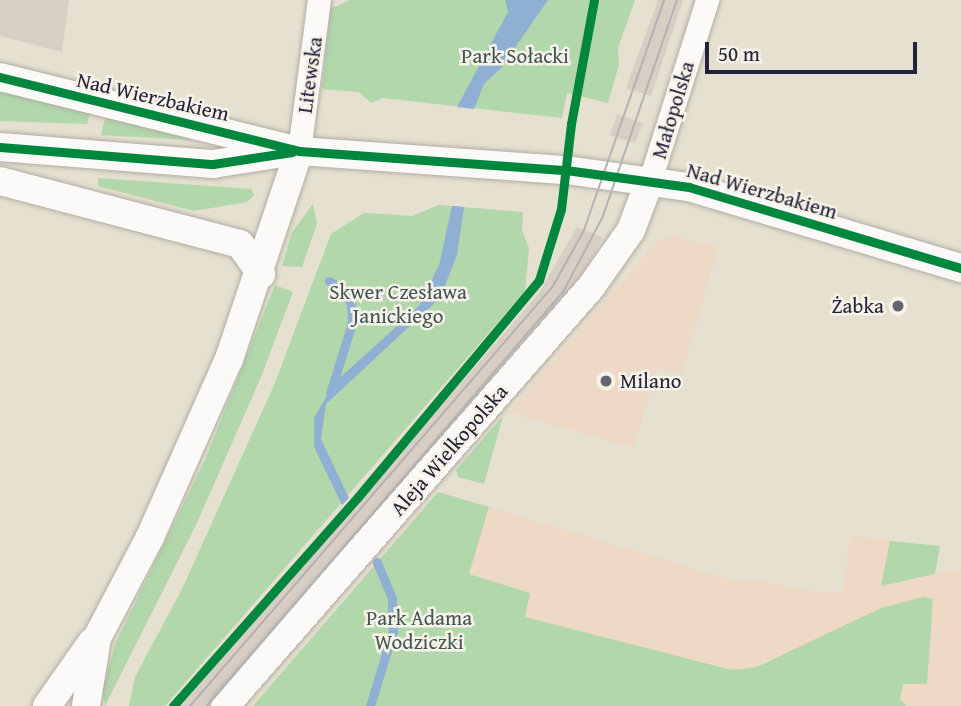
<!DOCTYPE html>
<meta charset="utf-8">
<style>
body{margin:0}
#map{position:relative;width:961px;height:706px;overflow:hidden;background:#e5e0cf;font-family:"Gentium Book Plus",serif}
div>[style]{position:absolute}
.built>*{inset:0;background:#edd9c6}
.industrial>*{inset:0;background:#d9cec4}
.green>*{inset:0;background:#b1d7aa}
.water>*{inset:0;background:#90b0d3}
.stream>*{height:9px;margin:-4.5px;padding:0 4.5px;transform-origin:4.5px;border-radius:4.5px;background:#90b0d3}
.roads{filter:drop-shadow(0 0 2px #b0ada5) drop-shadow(0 0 2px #b0ada5)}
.minor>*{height:23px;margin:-11.5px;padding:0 11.5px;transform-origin:11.5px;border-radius:11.5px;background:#fbfaf8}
.tertiary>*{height:28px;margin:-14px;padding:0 14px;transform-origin:14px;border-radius:14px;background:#fbfaf8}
.tram>*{height:2px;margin:-1px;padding:0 1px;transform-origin:1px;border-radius:1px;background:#b3b2b3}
.cycleway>*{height:9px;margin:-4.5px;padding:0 4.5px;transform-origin:4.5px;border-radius:4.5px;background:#00873e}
.dots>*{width:19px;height:19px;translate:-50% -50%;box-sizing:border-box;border:4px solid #f7f3e8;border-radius:50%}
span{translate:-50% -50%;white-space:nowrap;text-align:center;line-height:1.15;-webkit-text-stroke:5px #f7f3e8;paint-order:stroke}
.park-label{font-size:21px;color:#405653}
.street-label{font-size:21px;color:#22223b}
.poi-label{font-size:21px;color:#22223b}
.right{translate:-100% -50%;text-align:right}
.left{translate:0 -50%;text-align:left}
.scale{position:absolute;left:705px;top:42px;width:212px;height:32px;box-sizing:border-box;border:4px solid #22223b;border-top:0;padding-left:9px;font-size:21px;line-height:24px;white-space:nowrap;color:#22223b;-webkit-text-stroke:5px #f7f3e8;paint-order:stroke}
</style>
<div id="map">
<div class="built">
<div style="clip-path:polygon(673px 236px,718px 247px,682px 374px,657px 368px,634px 448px,509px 412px,657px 242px)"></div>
<div style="clip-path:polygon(489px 507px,742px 583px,744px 579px,819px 592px,843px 592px,850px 536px,940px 546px,936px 573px,961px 570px,961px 706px,501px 706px,530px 593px,469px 574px)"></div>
</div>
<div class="industrial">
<div style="clip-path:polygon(0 0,69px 0,62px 52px,0 36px)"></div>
<div style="clip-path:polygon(658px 0,683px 0,651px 96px,626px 88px)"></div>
<div style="clip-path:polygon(617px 114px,643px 123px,635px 143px,610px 135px)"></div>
<div style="clip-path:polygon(577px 227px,603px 237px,576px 288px,215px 706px,181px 706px,539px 293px)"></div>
</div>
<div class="green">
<div style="clip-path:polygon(350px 0,635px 0,618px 48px,619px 65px,608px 103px,567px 93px,562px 118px,383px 98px,371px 103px,359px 92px,322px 89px,330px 9px)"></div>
<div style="clip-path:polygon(0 90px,90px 113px,87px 124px,0 121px)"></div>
<div style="clip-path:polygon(105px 118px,189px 139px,190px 140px,101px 135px)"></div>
<div style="clip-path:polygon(98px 178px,252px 189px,254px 195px,247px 202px,194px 211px,98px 186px)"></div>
<div style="clip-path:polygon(313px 204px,317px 224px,302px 267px,282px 266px,292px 232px)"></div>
<div style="clip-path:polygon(439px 205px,523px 212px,522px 230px,529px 248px,525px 291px,165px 706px,129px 706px,135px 677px,183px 587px,275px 383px,331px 234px,364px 213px,412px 216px)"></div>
<div style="clip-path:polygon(275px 285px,293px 292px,261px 377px,196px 525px,105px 706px,102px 690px,116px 642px,205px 460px)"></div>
<div style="clip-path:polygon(503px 416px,484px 484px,458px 477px,456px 470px)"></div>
<div style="clip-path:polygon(438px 492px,489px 507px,469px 574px,530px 593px,525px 617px,732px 670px,757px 667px,881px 608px,923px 597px,933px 599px,927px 684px,903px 684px,900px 699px,907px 706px,253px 706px)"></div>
<div style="clip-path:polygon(890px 541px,940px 546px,935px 574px,881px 586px)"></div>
</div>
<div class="water">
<div style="clip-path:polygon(505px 0,548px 0,501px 68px,484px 84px,474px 109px,457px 107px,508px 12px)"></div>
<div style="clip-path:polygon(452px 206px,464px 207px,457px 255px,440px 298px,326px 404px,321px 439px,349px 498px,342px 505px,314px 447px,314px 418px,334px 383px,419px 306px,439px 265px)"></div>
</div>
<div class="stream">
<div style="left:329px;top:281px;width:15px;rotate:32deg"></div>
<div style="left:342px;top:289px;width:17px;rotate:57deg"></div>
<div style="left:351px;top:303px;width:20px;rotate:87deg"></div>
<div style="left:352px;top:323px;width:73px;rotate:107.4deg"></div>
<div style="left:370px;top:706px;width:78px;rotate:-73deg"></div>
<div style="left:393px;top:631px;width:33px;rotate:-92deg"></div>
<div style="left:392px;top:598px;width:39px;rotate:-113deg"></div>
</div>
<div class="roads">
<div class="minor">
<div style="left:299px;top:151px;width:152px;rotate:-82.5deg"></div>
<div style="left:650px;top:180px;width:189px;rotate:-72.4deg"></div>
</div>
<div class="tertiary">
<div style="left:0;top:77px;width:308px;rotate:13.9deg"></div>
<div style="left:299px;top:151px;width:268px;rotate:4.1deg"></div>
<div style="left:566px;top:170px;width:124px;rotate:7.9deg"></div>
<div style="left:689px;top:187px;width:284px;rotate:16.6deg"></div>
<div style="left:0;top:147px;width:214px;rotate:4.6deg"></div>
<div style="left:213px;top:164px;width:77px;rotate:-9deg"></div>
<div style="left:0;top:181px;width:248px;rotate:14.7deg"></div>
<div style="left:240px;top:244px;width:37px;rotate:55deg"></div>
<div style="left:47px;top:706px;width:78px;rotate:-54.9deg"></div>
<div style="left:86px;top:706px;width:69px;rotate:-80.8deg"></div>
<div style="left:97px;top:638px;width:114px;rotate:-62.3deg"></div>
<div style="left:150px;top:537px;width:195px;rotate:-66.1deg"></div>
<div style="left:229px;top:359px;width:219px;rotate:-71.4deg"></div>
<div style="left:225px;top:706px;width:556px;rotate:-48.86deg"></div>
<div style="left:591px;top:287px;width:70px;rotate:-54.9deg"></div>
<div style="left:631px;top:230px;width:53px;rotate:-69.2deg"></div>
</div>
</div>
<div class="tram">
<div style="left:190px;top:706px;width:555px;rotate:-49.16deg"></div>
<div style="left:553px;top:286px;width:64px;rotate:-61deg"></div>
<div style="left:584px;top:230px;width:244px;rotate:-70.8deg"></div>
<div style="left:207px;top:706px;width:546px;rotate:-49.31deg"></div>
<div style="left:563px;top:292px;width:86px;rotate:-62.2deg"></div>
<div style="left:603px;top:216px;width:228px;rotate:-71.1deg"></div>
</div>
<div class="cycleway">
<div style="left:0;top:77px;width:308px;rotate:13.9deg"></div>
<div style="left:299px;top:151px;width:268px;rotate:4.1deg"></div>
<div style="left:566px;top:170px;width:124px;rotate:7.9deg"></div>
<div style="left:689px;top:187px;width:284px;rotate:16.6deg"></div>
<div style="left:0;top:147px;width:214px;rotate:4.6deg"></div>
<div style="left:213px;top:164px;width:80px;rotate:-8.6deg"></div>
<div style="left:173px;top:706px;width:278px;rotate:-48.5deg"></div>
<div style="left:357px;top:498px;width:284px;rotate:-50.1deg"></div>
<div style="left:539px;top:280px;width:74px;rotate:-72.8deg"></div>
<div style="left:561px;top:209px;width:86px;rotate:-83.3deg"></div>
<div style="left:571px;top:124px;width:126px;rotate:-79.5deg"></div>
</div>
<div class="dots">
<div style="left:898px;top:306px;background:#66646f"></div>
<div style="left:606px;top:381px;background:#66646f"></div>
</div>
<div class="park-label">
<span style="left:515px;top:56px">Park Sołacki</span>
<span style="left:398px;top:304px">Skwer Czesława<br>Janickiego</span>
<span style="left:419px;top:630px">Park Adama<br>Wodziczki</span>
</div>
<div class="street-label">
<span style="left:310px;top:75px;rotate:-82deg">Litewska</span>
<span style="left:153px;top:97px;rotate:13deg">Nad Wierzbakiem</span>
<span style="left:673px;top:110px;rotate:-73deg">Małopolska</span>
<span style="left:762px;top:191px;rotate:16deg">Nad Wierzbakiem</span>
<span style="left:449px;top:450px;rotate:-49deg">Aleja Wielkopolska</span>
</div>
<div class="poi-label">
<span class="right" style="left:884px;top:306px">Żabka</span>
<span class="left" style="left:620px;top:381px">Milano</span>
</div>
<div class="scale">50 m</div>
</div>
